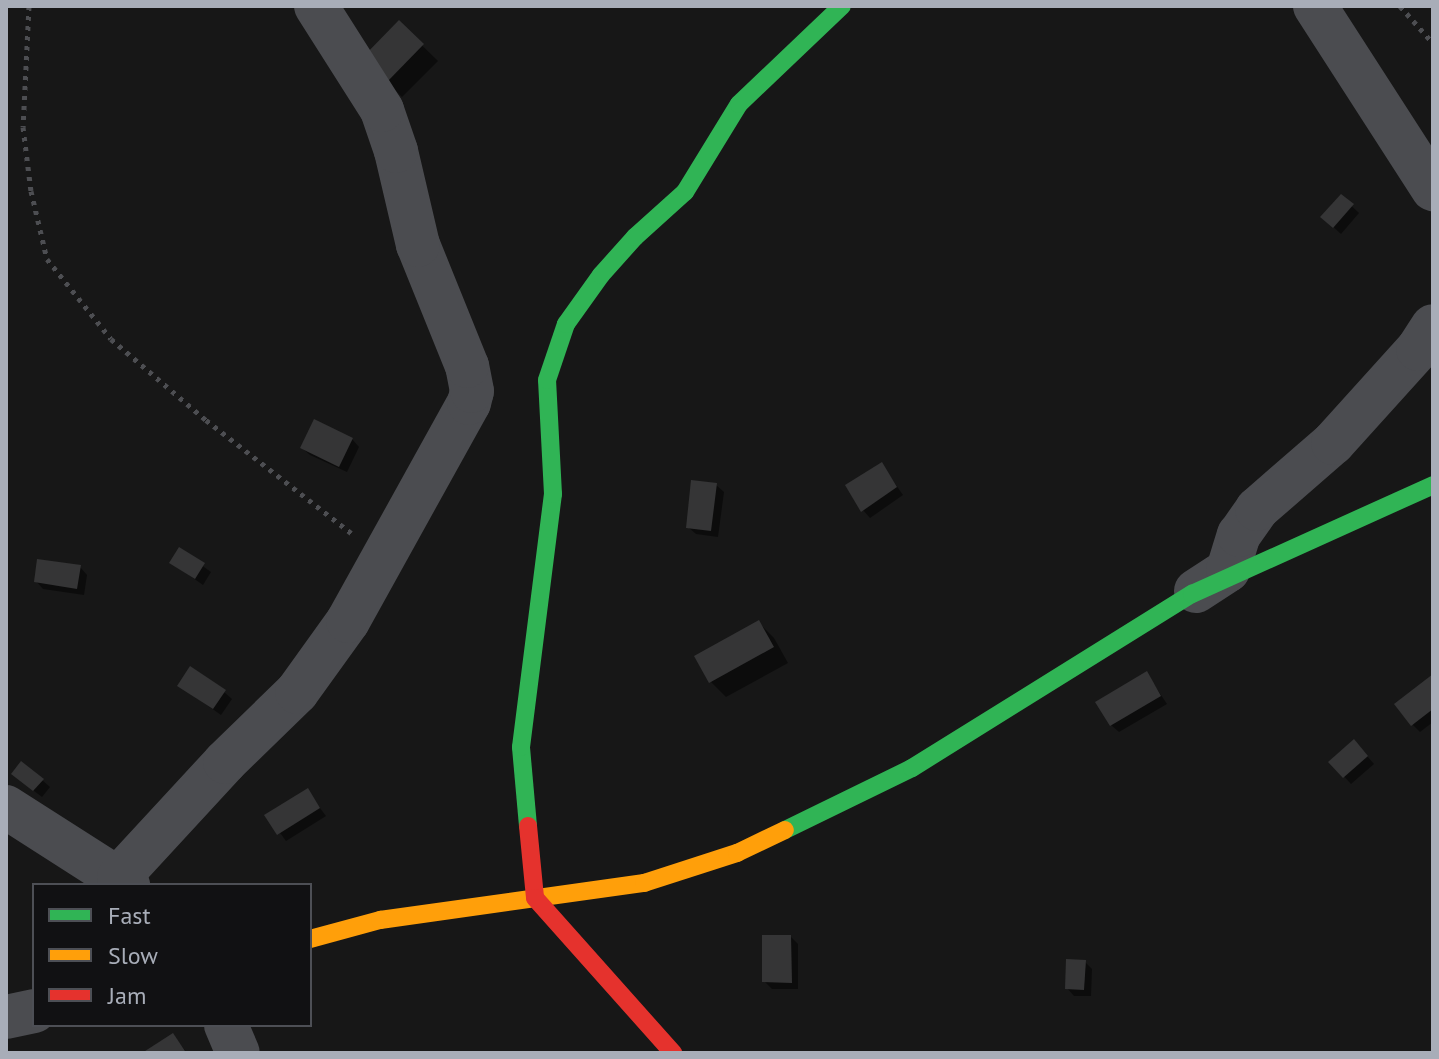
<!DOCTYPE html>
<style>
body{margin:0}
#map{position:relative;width:1439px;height:1059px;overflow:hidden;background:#171717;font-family:"PT Sans",sans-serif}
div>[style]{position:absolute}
.shadow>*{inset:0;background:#0007}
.building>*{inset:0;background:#353536}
.path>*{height:5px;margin-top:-2.5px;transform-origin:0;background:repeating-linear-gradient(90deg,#4d4e52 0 4px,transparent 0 10px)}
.street>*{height:44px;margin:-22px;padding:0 22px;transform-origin:22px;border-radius:22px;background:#4b4c50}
.fast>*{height:18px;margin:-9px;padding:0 9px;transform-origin:9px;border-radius:9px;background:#30b455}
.slow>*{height:18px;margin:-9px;padding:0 9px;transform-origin:9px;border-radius:9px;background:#ff9f0a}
.jam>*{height:18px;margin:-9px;padding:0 9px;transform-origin:9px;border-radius:9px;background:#e5322d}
span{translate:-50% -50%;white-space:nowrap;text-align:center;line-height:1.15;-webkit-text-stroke:8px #111113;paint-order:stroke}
.frame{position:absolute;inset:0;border:8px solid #a8adb8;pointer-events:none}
.legend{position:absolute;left:32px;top:883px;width:280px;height:144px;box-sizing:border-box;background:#111113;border:2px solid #4d4f55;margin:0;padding:10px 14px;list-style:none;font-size:24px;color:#a8adb8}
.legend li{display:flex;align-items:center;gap:16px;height:40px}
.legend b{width:40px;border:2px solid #4d4f55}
</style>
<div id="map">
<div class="shadow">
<div style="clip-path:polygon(399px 23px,438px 61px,402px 97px,364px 59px)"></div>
<div style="clip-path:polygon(1341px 196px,1359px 213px,1341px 234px,1330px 224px)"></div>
<div style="clip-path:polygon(352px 439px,359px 447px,347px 472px,310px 455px,302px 448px)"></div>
<div style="clip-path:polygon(882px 465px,903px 495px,870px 518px,863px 510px)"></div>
<div style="clip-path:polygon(716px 485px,724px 492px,718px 537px,696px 534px,688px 527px)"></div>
<div style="clip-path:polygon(180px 550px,211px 572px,203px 585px,172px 563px)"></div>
<div style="clip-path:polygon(80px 567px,87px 575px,84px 595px,43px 589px,36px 581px)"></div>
<div style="clip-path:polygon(759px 623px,774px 638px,788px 663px,726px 697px,711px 682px)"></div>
<div style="clip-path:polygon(1147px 674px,1167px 704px,1119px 732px,1111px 725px)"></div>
<div style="clip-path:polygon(1433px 677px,1433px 722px,1420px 732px,1413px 725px)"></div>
<div style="clip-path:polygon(179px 685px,224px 692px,232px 699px,221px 715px)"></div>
<div style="clip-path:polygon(1361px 749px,1374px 764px,1351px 784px,1331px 762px)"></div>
<div style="clip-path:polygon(42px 780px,50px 787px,42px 797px,21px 781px)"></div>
<div style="clip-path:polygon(307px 791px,326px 816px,286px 841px,267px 815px)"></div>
<div style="clip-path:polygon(791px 937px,798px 944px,798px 989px,772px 989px,764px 981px)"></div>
<div style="clip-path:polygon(1085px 962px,1092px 969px,1091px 996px,1074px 996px,1067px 988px)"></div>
<div style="clip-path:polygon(173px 1035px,187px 1053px,146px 1053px)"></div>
</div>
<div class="building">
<div style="clip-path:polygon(399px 20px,424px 44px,386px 83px,361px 59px)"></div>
<div style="clip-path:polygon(1341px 194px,1354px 204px,1333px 228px,1320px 217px)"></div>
<div style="clip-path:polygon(314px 419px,353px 438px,339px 467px,300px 448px)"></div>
<div style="clip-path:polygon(882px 462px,897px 487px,861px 512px,845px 485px)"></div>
<div style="clip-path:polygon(691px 480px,717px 483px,711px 531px,686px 528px)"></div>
<div style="clip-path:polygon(179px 547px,205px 563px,195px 579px,169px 563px)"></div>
<div style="clip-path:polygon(37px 559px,81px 565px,77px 589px,34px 582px)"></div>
<div style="clip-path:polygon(759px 620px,774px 647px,709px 683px,694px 656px)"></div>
<div style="clip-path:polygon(190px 666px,226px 690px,213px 709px,177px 686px)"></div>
<div style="clip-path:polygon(1147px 671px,1161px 696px,1110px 726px,1095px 702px)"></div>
<div style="clip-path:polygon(1433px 674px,1433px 709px,1411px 726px,1394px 704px)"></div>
<div style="clip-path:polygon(1354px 739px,1368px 756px,1343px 778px,1328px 762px)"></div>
<div style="clip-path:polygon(21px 761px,44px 779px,33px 791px,11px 774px)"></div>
<div style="clip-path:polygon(308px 788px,320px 808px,277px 835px,264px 815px)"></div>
<div style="clip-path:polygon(762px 935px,791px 935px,792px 983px,762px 982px)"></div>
<div style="clip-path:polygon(1066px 959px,1086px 960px,1084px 990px,1065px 989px)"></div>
<div style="clip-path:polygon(173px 1033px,185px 1051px,142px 1053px)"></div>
</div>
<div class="path">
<div style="left:29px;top:6px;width:121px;rotate:92.8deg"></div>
<div style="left:23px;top:127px;width:64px;rotate:82.9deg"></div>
<div style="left:31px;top:191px;width:70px;rotate:76.8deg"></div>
<div style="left:47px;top:259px;width:102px;rotate:51.3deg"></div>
<div style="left:111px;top:339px;width:125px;rotate:40.5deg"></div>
<div style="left:206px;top:420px;width:184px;rotate:37.9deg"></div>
<div style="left:1400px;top:6px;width:50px;rotate:48.3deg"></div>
</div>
<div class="street">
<div style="left:1315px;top:6px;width:218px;rotate:57.2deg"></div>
<div style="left:1196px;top:591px;width:38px;rotate:-33deg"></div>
<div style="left:1228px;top:570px;width:37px;rotate:-73deg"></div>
<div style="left:1239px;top:535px;width:32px;rotate:-55deg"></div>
<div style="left:1257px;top:509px;width:101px;rotate:-41deg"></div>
<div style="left:1333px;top:443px;width:127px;rotate:-47.9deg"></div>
<div style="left:1418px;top:349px;width:27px;rotate:-57deg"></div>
<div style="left:6px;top:807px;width:145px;rotate:32.6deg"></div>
<div style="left:119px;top:877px;width:156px;rotate:-47.3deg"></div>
<div style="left:225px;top:762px;width:100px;rotate:-44.2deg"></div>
<div style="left:297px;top:692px;width:87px;rotate:-54.3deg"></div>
<div style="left:348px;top:621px;width:249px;rotate:-61deg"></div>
<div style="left:469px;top:403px;width:12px;rotate:-76deg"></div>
<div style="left:472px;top:391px;width:25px;rotate:-101deg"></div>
<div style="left:467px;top:366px;width:131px;rotate:-112deg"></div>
<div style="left:418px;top:245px;width:97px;rotate:-103.2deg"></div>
<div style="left:396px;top:151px;width:43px;rotate:-108.9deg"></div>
<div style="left:382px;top:110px;width:123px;rotate:-122.4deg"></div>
<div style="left:6px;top:1017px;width:29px;rotate:-12deg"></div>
<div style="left:226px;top:1025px;width:30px;rotate:67deg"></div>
</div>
<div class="fast">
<div style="left:528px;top:826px;width:79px;rotate:-95.1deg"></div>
<div style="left:521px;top:747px;width:255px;rotate:-82.8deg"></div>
<div style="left:553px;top:494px;width:114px;rotate:-93deg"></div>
<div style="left:547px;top:380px;width:59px;rotate:-71.3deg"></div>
<div style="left:566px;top:324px;width:60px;rotate:-54.5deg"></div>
<div style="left:601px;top:275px;width:51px;rotate:-48.2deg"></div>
<div style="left:635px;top:237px;width:67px;rotate:-42deg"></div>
<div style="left:685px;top:192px;width:103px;rotate:-58.5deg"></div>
<div style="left:739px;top:104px;width:142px;rotate:-43.6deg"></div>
<div style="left:785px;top:830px;width:141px;rotate:-26deg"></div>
<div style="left:912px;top:768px;width:330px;rotate:-31.9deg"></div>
<div style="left:1192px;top:594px;width:265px;rotate:-24.3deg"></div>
</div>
<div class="slow">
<div style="left:310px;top:939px;width:73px;rotate:-15.2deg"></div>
<div style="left:380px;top:920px;width:267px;rotate:-8deg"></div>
<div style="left:644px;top:883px;width:98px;rotate:-17.9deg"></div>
<div style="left:737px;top:853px;width:53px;rotate:-25.6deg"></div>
</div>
<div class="jam">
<div style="left:528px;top:826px;width:72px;rotate:84.4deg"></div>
<div style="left:535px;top:898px;width:208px;rotate:48.3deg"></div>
</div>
<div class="frame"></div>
<ul class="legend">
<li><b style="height:10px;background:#30b455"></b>Fast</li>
<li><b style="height:10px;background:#ff9f0a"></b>Slow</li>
<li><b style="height:10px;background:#e5322d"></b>Jam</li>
</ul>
</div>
